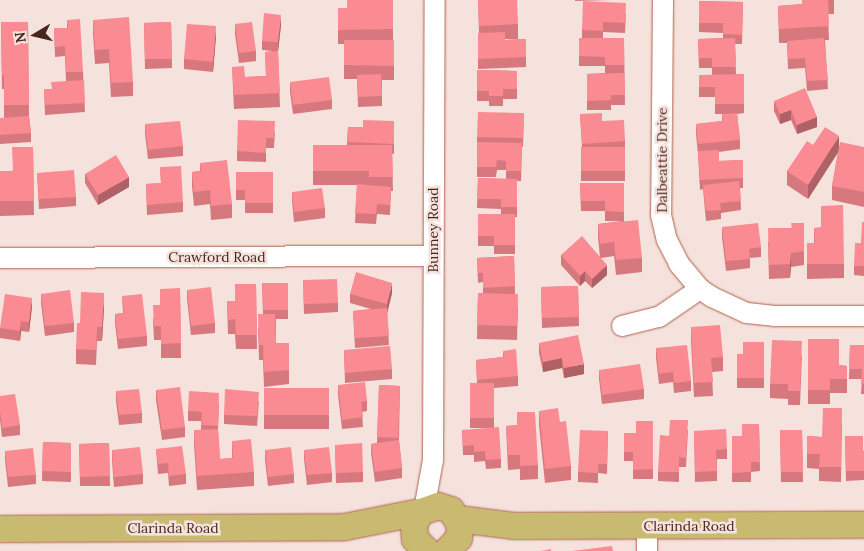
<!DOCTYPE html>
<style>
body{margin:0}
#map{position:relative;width:864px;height:551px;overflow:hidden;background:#f5e2dd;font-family:Lora,serif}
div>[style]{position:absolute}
.roads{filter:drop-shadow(0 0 1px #b1614a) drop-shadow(0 0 1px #b1614a)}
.minor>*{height:20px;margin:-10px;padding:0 10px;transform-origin:10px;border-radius:10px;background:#fff}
.major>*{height:26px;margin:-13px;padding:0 13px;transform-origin:13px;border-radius:13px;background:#c8bb71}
.wall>*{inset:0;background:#d7787e}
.shaded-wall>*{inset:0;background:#af6166}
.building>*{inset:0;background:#fa8b92}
span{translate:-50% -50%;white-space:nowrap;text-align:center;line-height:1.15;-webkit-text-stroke:5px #f5e2dd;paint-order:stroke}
.street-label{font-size:14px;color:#49261d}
.north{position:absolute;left:10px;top:10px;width:50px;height:50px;-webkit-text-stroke:4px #f5e2dd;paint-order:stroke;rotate:261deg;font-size:14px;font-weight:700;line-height:20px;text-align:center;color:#49261d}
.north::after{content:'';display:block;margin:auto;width:18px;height:22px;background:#49261d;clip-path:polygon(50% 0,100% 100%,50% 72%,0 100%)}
</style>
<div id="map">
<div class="roads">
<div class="minor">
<div style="left:663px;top:0;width:215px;rotate:90.5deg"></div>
<div style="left:661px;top:215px;width:26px;rotate:77deg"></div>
<div style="left:667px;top:240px;width:27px;rotate:63deg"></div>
<div style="left:679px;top:264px;width:33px;rotate:50deg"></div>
<div style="left:700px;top:289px;width:14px;rotate:34deg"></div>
<div style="left:712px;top:297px;width:38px;rotate:25deg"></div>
<div style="left:747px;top:313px;width:27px;rotate:6deg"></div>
<div style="left:774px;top:316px;width:90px"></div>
<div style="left:0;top:258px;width:433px;rotate:-0.3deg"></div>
<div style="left:622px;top:326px;width:38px;rotate:-14deg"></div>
<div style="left:659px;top:317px;width:50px;rotate:-34.3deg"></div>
<div style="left:424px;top:510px;width:51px;rotate:-79.8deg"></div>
<div style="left:433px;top:460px;width:460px;rotate:-89.8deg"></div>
<div style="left:647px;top:551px;width:25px;rotate:-90deg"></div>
</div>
<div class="major">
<div style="left:458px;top:519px;width:56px;rotate:7.1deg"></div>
<div style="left:514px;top:526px;width:350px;rotate:-0.2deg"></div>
<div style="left:0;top:529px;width:345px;rotate:-0.3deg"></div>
<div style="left:345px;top:527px;width:77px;rotate:-11.2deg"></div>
<div style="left:427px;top:551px;width:17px;rotate:-135deg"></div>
<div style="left:415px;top:539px;width:15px;rotate:-94deg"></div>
<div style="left:414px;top:524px;width:14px;rotate:-60deg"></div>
<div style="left:421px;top:512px;width:18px;rotate:-19deg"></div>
<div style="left:438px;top:506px;width:14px;rotate:17deg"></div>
<div style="left:451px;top:510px;width:17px;rotate:59deg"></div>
<div style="left:460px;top:525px;width:13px;rotate:94deg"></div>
<div style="left:459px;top:538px;width:18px;rotate:133deg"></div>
</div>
</div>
<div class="wall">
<div style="clip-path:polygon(393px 0,393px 40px,394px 40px,394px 80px,382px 80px,382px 106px,358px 107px,357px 79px,344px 79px,344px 44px,338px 44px,338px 8px,347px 8px)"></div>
<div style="clip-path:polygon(478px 0,518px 24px,518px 39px,505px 39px,505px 40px,526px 39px,526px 67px,478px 69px,478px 33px,479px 33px)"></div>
<div style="clip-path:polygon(575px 0,611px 0,575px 1px)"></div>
<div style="clip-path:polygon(802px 0,834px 0,834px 14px,828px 14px,829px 40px,825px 40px,828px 89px,807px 91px,805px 68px,788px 69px,787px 43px,779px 43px,778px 6px,802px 4px)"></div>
<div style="clip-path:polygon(699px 1px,743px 2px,742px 44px,735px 44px,736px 74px,744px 74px,744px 113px,737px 114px,740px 140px,740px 149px,719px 152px,719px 161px,743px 160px,743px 188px,740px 188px,741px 210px,721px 213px,721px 219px,706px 221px,703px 189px,700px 190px,698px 154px,696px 134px,696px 124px,722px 121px,722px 114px,728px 114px,715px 114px,715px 97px,699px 97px,699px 75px,712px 75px,712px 68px,699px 68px,698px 39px,723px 38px,723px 33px,699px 32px)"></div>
<div style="clip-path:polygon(626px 13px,625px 33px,603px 32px,603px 38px,624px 38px,625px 105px,611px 105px,611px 110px,587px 110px,587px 74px,605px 73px,605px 66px,579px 66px,579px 38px,582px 38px,582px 30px)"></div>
<div style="clip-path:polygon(67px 20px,83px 72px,85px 112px,45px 115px,44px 89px,51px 89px,66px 81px,65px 56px,55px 57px,54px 28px,67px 28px)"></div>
<div style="clip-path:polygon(93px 20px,133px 82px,133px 96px,111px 97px,109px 63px,95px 64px,93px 34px)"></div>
<div style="clip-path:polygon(1px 22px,28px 22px,29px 116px,31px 133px,31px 142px,0 144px,0 118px,4px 118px,4px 89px,2px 89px)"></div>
<div style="clip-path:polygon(171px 22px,172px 68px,145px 69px,144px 23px)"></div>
<div style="clip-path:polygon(235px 24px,256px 51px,256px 61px,239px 63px,235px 34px)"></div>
<div style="clip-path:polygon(281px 25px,278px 51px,280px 107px,234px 109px,232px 67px,245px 77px,266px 76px,265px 52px,273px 51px,262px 50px,262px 41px)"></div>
<div style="clip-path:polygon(216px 36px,213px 72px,184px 69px,184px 59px)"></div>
<div style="clip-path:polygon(477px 70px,517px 71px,517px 99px,503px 99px,503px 106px,489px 106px,489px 101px,477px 101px)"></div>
<div style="clip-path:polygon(290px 82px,332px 100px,332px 109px,293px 114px,290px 92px)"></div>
<div style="clip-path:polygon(774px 101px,817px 117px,817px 127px,797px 134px,791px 120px,780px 124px,774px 111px)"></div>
<div style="clip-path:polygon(524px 113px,523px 147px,522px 147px,521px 181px,517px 181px,517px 217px,515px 217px,515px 254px,494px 254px,494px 246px,478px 246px,478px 214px,501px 214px,501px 209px,477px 208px,478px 178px,506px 179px,506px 170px,497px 170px,496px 177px,477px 177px,477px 137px)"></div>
<div style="clip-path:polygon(580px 114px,602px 121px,625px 141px,625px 181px,581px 181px,581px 147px,582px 147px)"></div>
<div style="clip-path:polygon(394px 121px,394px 154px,392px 154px,393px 191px,391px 191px,390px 215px,377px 214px,376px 224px,355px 223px,357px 185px,313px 185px,313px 145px,347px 145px,348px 127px,363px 127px)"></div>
<div style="clip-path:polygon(145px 124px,183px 146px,183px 156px,148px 159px,145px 134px)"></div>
<div style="clip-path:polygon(275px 131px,274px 148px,266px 148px,266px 162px,237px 161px,237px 151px)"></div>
<div style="clip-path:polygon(813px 145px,839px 147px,864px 147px,864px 207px,832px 200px,832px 186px,838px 152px,808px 199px,787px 185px,787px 171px)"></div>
<div style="clip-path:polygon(33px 147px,34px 215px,0 216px,0 171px,12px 171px)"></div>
<div style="clip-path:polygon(200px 163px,232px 204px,232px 218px,211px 220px,210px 204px,194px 206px,192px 186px,192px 172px,200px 171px)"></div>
<div style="clip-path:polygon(160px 167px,183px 202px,183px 212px,147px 215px,146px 184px,161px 183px)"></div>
<div style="clip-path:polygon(236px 172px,273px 172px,273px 213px,245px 213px,245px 200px,236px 200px)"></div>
<div style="clip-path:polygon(37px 173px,76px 197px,76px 206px,39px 209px)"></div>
<div style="clip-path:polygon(85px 174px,129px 187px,98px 205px,85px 183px)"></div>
<div style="clip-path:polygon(580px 183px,624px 183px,624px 221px,642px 258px,642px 272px,616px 275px,614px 256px,601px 258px,607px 275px,592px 288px,585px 281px,580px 286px,561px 265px,561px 255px,600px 257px,598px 238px,598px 224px,622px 221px,605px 221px,605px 211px,581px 211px)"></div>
<div style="clip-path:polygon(292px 192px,325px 208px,325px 218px,294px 222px,292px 201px)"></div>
<div style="clip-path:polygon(864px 222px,864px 276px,854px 275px,854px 266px,861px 243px)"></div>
<div style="clip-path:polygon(804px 223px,804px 265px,791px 267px,790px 278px,769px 279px,768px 242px,791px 228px)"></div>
<div style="clip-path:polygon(722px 227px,761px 247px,761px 257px,750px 258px,750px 268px,726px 271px,722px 237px)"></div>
<div style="clip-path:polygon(814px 228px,844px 264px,844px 278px,807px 279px,807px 243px,814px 243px)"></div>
<div style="clip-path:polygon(514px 256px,515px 294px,518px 308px,517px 340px,477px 339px,478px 293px,483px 293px,483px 282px,478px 283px,477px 258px)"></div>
<div style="clip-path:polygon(303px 280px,338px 303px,338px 312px,304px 314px)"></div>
<div style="clip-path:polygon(262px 283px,288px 283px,288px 319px,276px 319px,276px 343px,289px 343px,289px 384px,264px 387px,263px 360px,259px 360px,258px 328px,263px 314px)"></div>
<div style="clip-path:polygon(235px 284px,256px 284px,257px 349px,236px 349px,235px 334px,228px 334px,227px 301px,235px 301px)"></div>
<div style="clip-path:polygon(578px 286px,579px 326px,542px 328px,541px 287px)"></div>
<div style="clip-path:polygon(180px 288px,181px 358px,161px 358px,161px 340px,154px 340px,153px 319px,160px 305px)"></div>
<div style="clip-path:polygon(187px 290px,215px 323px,215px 333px,191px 335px,187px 299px)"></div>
<div style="clip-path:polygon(392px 293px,387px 312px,389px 345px,355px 348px,353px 311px,371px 309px,350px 303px,350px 294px)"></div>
<div style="clip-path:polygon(41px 294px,74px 323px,74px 332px,45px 336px,41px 303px)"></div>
<div style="clip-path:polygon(122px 296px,147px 336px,147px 346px,118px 349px,115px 323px,115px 314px,123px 313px)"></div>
<div style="clip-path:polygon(32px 307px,29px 332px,21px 331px,20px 341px,0 338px,0 328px)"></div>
<div style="clip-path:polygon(104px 307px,102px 341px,97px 341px,96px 365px,76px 364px,76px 349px,80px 323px)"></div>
<div style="clip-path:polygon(691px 327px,723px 357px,723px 371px,712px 372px,713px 396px,694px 397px,691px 341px)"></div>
<div style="clip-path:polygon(808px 339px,839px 365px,847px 366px,847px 393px,830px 393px,830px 404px,808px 404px)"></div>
<div style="clip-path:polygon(764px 342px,764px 388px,737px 388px,737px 354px,743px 354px)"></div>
<div style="clip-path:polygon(539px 343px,584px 374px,564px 378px,562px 368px,543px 372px,539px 353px)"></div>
<div style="clip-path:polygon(850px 345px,864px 345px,864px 394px,861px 394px,862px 379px,849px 379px)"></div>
<div style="clip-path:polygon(656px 348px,691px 381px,691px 391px,674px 393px,673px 382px,659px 384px,656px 358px)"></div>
<div style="clip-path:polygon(344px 350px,392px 369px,392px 379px,345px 383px)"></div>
<div style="clip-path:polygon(503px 351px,518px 376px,518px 386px,494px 388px,494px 428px,470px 428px,470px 383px,477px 383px,476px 360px,503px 357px)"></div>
<div style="clip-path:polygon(802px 355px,800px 405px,788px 405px,788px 399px,770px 398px,770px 384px)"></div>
<div style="clip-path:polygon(599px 370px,644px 389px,644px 399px,602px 404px,599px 379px)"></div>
<div style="clip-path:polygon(338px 385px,367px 401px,367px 411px,362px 412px,363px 427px,342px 429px,338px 395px)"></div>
<div style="clip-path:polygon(379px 385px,400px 386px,399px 440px,402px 468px,402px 478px,375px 482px,371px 453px,371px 444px,377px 443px)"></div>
<div style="clip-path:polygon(264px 388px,329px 388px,329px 429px,264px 429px)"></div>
<div style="clip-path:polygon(156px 390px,185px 427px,185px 437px,162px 440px,156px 400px)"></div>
<div style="clip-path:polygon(116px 391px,142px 413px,142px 423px,119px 425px,116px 401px)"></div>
<div style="clip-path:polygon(0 396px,20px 425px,20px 435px,2px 437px,0 420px)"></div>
<div style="clip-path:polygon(259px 401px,257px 426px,224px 424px,224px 415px)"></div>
<div style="clip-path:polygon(219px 403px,218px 430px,220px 459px,232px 458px,232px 441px,254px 472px,254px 486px,197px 490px,194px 444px,194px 430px,201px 430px,201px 421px,188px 421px,188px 411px)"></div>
<div style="clip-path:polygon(539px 411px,560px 422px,571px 466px,571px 480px,545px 483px,539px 425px)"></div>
<div style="clip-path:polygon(517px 412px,538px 465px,538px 479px,520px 480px,520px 469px,508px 470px,506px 426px,517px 425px)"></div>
<div style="clip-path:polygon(653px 421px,653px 479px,633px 479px,633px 461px,624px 461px,624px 433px,636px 433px)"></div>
<div style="clip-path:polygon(842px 422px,841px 482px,819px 481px,819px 469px,807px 468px,807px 436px,822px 437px)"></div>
<div style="clip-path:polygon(759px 424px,760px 471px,751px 472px,751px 482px,732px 482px,732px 436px,742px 436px)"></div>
<div style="clip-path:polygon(462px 430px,501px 459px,501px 468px,486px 469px,485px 461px,474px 462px,474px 455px,463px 455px)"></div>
<div style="clip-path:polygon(688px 430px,686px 467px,679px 467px,679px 482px,658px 481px,658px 472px,669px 436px)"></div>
<div style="clip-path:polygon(780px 430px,802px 430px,803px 482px,781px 482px)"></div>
<div style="clip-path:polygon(608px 431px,607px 474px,598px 473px,598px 483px,578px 482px,578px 472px)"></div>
<div style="clip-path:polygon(694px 431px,727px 449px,727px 459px,717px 459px,717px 481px,695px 482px)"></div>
<div style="clip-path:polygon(845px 436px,864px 451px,864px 480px,846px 481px)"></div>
<div style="clip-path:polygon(43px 442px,71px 443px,71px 482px,42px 481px)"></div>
<div style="clip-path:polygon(109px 443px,110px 486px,80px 486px,79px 444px)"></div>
<div style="clip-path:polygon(335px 445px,363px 472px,363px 482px,336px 483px)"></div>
<div style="clip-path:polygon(156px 449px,186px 474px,186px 484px,169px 486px,168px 473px,158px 474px)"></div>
<div style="clip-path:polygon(112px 450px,143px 474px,143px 484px,114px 487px,112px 460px)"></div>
<div style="clip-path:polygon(265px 450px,294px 474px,294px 483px,268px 486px,265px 460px)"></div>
<div style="clip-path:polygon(304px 450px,332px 473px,332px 482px,307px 485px,304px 459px)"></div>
<div style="clip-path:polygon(5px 451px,36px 475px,36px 484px,8px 487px,5px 460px)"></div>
</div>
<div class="shaded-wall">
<div style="clip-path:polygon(281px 15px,281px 25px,278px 52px,278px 42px)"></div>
<div style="clip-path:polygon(216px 26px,216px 36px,213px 72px,213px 62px)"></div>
<div style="clip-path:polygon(791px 110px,791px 120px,780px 124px,780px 114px)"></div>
<div style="clip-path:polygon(817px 117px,817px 127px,797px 134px,797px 125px)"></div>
<div style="clip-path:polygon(839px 136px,839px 151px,808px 199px,808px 185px)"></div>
<div style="clip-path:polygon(129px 177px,129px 187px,98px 205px,98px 195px)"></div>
<div style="clip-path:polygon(791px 253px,791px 267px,790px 278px,790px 264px)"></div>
<div style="clip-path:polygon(607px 265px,607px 275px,592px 288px,592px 279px)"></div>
<div style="clip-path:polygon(585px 271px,585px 281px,580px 286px,580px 276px)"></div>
<div style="clip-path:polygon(392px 283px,392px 293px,387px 314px,387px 304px)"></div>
<div style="clip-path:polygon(104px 293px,104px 307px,102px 341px,102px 327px)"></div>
<div style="clip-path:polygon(32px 298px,32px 307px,29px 332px,29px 322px)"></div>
<div style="clip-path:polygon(21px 321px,21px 331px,20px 341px,20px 331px)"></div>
<div style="clip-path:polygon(562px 358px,562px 368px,543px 372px,543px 362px)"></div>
<div style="clip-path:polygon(584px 364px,584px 374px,564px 378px,564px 368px)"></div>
</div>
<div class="building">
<div style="clip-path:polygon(347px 0,393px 0,393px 29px,338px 30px,338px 8px,347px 8px)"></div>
<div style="clip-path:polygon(478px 0,517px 0,518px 24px,479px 26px)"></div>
<div style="clip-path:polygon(802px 0,834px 0,828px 0,829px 26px,779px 29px,778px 6px,802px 4px)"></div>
<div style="clip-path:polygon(583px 1px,626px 3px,625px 23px,603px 22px,603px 31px,582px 30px)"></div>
<div style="clip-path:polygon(699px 1px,743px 2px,742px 35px,723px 34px,723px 23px,699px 23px)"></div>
<div style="clip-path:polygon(264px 13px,281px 15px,278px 42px,262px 41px)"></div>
<div style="clip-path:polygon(129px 17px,133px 82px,111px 83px,109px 49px,95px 50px,93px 20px)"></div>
<div style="clip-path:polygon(80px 19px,83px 72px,66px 72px,65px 46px,55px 47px,54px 28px,68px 28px,67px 20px)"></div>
<div style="clip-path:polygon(1px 22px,28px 22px,29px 105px,4px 105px,4px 75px,2px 75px)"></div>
<div style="clip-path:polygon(171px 22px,172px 59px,145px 59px,144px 23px)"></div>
<div style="clip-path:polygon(252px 22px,256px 51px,239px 53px,235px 24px)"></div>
<div style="clip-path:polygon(187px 24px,216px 26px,213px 62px,184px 59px)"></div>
<div style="clip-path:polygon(505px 32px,505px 40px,526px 39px,526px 57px,478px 59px,478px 33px)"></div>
<div style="clip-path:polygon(579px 38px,624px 38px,624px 65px,605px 65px,605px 57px,579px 56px)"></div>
<div style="clip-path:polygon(735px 38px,736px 67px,712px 67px,712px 58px,699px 58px,698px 39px)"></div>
<div style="clip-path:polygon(824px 38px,828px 80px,807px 81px,805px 58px,788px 59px,787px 41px)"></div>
<div style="clip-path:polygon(344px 40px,394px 40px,394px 66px,344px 65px)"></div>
<div style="clip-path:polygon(278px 51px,280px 93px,234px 95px,232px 67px,244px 66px,245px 77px,266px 76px,265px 52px)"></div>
<div style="clip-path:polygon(477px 70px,517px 71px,517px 89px,503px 89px,503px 96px,489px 96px,489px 91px,477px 91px)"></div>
<div style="clip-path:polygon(624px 73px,625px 95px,611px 95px,611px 100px,587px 101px,587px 74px)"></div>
<div style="clip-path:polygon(381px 74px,382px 96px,358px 97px,357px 75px)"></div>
<div style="clip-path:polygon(744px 74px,744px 104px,715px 104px,715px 87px,699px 87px,699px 75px)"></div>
<div style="clip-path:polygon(329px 77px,332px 100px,293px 105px,290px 82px)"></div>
<div style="clip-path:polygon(84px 80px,85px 103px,45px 105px,44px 89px,52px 89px,51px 82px)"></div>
<div style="clip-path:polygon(805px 88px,817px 117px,797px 125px,791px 110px,780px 114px,774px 101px)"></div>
<div style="clip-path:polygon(478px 112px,524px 113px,523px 138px,477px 137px)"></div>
<div style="clip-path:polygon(602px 113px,602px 121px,624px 120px,625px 141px,582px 144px,580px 114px)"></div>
<div style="clip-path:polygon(737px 113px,740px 140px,698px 144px,696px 124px,723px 121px,722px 114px)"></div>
<div style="clip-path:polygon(29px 116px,31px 133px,0 135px,0 118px)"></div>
<div style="clip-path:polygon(238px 120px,275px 121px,274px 138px,266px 138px,266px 153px,237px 151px)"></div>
<div style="clip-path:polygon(363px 120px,394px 121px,394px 144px,347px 142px,348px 127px,363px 127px)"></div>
<div style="clip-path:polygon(180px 121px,183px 146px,148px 150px,145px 124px)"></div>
<div style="clip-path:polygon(825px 127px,839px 136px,808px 185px,787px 171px,807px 141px,813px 145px)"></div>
<div style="clip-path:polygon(477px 142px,522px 143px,521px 171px,506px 171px,506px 161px,497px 160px,496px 167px,477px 167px)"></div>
<div style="clip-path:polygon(840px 142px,864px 147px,864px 192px,832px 186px)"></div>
<div style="clip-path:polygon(313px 145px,392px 145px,393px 177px,369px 177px,369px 171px,313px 171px)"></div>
<div style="clip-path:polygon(12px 147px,33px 147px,34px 201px,0 201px,0 171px,13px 171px)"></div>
<div style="clip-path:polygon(581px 147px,625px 147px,625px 171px,581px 171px)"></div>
<div style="clip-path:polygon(719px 150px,719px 161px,743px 160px,743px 178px,700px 180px,698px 151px)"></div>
<div style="clip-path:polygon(116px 155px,129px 177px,98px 195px,85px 174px)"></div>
<div style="clip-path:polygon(227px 160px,232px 204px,211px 206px,210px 190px,194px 192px,192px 172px,201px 171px,200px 163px)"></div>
<div style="clip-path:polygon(181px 166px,183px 202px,147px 205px,146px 184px,161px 183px,160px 167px)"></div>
<div style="clip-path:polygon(74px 170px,76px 197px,39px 199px,37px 173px)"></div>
<div style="clip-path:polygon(236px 172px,273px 172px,273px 203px,245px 203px,245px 190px,236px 190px)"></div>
<div style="clip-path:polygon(478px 178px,517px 179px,517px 207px,501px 207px,501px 199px,477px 199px)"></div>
<div style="clip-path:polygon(739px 181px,741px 201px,720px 203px,721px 210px,706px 211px,703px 185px)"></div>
<div style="clip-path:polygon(580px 183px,624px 183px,624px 212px,605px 211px,605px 201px,581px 201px)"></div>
<div style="clip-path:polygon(357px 184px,391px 187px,390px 205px,377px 204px,376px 214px,355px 213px)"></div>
<div style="clip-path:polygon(322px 188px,325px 208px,294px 212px,292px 192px)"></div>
<div style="clip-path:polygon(843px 205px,844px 264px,807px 264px,807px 243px,815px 243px,814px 228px,821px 227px,821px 206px)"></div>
<div style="clip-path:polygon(478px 214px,515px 214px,515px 245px,494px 245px,494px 236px,478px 236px)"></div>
<div style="clip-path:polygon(638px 220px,642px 258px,616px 260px,614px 242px,600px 244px,598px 224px)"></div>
<div style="clip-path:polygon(862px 222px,864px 222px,864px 266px,854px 266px,855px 243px,861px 243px)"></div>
<div style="clip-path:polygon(758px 223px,761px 247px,749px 249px,750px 259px,726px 261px,722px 227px)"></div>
<div style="clip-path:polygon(791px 223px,804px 223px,804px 251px,791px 253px,790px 264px,769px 265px,768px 228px,792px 228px)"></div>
<div style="clip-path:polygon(582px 236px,607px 265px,592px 279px,585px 271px,580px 276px,561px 255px)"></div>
<div style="clip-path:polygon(514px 256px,515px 286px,483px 288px,483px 273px,478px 273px,477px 258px)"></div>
<div style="clip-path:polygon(356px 272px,392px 283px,387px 304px,350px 294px)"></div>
<div style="clip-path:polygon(337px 279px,338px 303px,304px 304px,303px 280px)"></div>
<div style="clip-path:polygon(262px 283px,288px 283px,288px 310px,263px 310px)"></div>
<div style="clip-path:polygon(235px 284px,256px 284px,257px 335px,236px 335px,235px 319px,228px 320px,227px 301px,235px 301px)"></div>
<div style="clip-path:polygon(578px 286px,579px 317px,542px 318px,541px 287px)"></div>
<div style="clip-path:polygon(211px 287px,215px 323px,191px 326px,187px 290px)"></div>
<div style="clip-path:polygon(180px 288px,181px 343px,161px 344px,161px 326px,154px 326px,153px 305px,160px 305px,160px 289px)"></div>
<div style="clip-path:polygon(70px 290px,74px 323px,45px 326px,41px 294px)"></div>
<div style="clip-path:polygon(81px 292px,104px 293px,102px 327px,97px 327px,96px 350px,76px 349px,77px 323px,80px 323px)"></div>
<div style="clip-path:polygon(478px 293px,518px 294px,517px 326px,477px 325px)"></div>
<div style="clip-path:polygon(5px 294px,32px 298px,29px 322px,21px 321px,20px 331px,0 328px)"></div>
<div style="clip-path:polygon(142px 294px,147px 336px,118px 339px,115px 314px,124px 313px,122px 296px)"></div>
<div style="clip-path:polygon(387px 308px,389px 336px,355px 338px,353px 311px)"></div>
<div style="clip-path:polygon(258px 314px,275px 314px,276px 343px,289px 343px,289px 370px,264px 372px,263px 345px,259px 345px)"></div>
<div style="clip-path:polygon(720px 325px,723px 357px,711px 358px,713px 382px,694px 383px,691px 327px)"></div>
<div style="clip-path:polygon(578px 335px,584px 364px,564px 368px,562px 358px,543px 362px,539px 343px)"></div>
<div style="clip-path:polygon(808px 339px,839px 339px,839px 365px,847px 366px,847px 379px,830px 379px,830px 390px,808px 390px)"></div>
<div style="clip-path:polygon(772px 340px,802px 341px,800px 391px,788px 391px,788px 384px,770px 384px)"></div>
<div style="clip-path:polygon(743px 342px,764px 342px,764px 378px,737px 378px,737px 354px,743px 354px)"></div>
<div style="clip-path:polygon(687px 345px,691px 381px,674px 383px,673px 372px,659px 374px,656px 348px)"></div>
<div style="clip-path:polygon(850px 345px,864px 345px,864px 384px,861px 384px,862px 369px,849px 369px)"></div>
<div style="clip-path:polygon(390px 346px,392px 369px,345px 373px,344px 350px)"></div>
<div style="clip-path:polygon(516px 349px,518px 376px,477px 380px,476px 360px,504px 357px,503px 351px)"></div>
<div style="clip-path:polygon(640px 364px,644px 389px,602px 395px,599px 370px)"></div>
<div style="clip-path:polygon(365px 382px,367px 401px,361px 402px,363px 417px,342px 420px,338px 385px)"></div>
<div style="clip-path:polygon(470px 383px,494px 383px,494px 418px,470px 418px)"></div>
<div style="clip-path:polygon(379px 385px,400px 386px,398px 438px,377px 437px)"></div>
<div style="clip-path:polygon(180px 387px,185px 427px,162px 430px,156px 390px)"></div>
<div style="clip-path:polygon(264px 388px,329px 388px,329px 415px,264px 415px)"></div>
<div style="clip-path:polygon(139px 389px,142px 413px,119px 415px,116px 391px)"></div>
<div style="clip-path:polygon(225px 389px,259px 392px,257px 416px,224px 415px)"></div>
<div style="clip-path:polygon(189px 391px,219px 393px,218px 426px,201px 425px,202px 412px,188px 411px)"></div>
<div style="clip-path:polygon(15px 394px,20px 425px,2px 428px,0 410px,0 396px)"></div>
<div style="clip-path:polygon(558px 408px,560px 422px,566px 421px,571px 466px,545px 469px,539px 411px)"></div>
<div style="clip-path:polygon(823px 408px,842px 408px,841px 467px,819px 467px,820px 454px,807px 454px,807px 436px,822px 437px)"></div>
<div style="clip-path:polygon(517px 412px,535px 412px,538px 465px,520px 466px,520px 455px,508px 455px,506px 426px,517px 425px)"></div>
<div style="clip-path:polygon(670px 420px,688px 420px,686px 458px,679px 457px,679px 472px,658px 472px,660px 435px,669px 436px)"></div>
<div style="clip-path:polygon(636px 421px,653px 421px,653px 469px,633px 470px,633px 452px,624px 452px,624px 433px,636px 433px)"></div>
<div style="clip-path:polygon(742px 424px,759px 424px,760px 462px,751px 462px,751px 472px,732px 473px,732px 436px,742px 436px)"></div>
<div style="clip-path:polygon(499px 427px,501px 459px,486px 460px,485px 451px,474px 452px,474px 445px,463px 446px,462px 430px)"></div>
<div style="clip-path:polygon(218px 429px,220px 459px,233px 458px,232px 441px,251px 439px,254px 472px,197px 476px,194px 430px)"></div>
<div style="clip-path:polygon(726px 429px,727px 449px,716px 450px,717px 471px,695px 472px,694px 431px)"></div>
<div style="clip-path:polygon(580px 430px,608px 431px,607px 464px,598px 464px,598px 473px,578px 472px)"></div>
<div style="clip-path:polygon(780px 430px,802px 430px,803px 472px,781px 472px)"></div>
<div style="clip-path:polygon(845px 436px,863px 436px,863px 451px,864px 451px,864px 471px,846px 471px)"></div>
<div style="clip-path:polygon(399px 440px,402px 468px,375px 472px,371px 444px)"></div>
<div style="clip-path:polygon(43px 442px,71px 443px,71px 472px,42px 471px)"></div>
<div style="clip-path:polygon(109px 443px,110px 476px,80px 477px,79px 444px)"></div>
<div style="clip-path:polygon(362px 443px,363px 472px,336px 473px,335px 445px)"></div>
<div style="clip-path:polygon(182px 446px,186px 474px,169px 476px,168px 463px,158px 464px,156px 449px)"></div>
<div style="clip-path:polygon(140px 447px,143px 474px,114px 477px,112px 450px)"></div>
<div style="clip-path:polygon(291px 447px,294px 474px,268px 477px,265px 450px)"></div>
<div style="clip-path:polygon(329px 447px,332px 473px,307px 475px,304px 450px)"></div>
<div style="clip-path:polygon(33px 448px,36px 475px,8px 477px,5px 451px)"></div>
<div style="clip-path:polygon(612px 546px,613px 551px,572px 551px)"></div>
<div style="clip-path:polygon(551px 549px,551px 551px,541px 551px)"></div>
</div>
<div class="street-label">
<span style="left:662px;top:160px;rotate:-90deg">Dalbeattie Drive</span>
<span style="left:433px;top:230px;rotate:-90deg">Bunney Road</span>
<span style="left:217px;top:257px">Crawford Road</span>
<span style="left:689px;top:526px">Clarinda Road</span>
<span style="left:173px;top:528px">Clarinda Road</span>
</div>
<div class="north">N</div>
</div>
